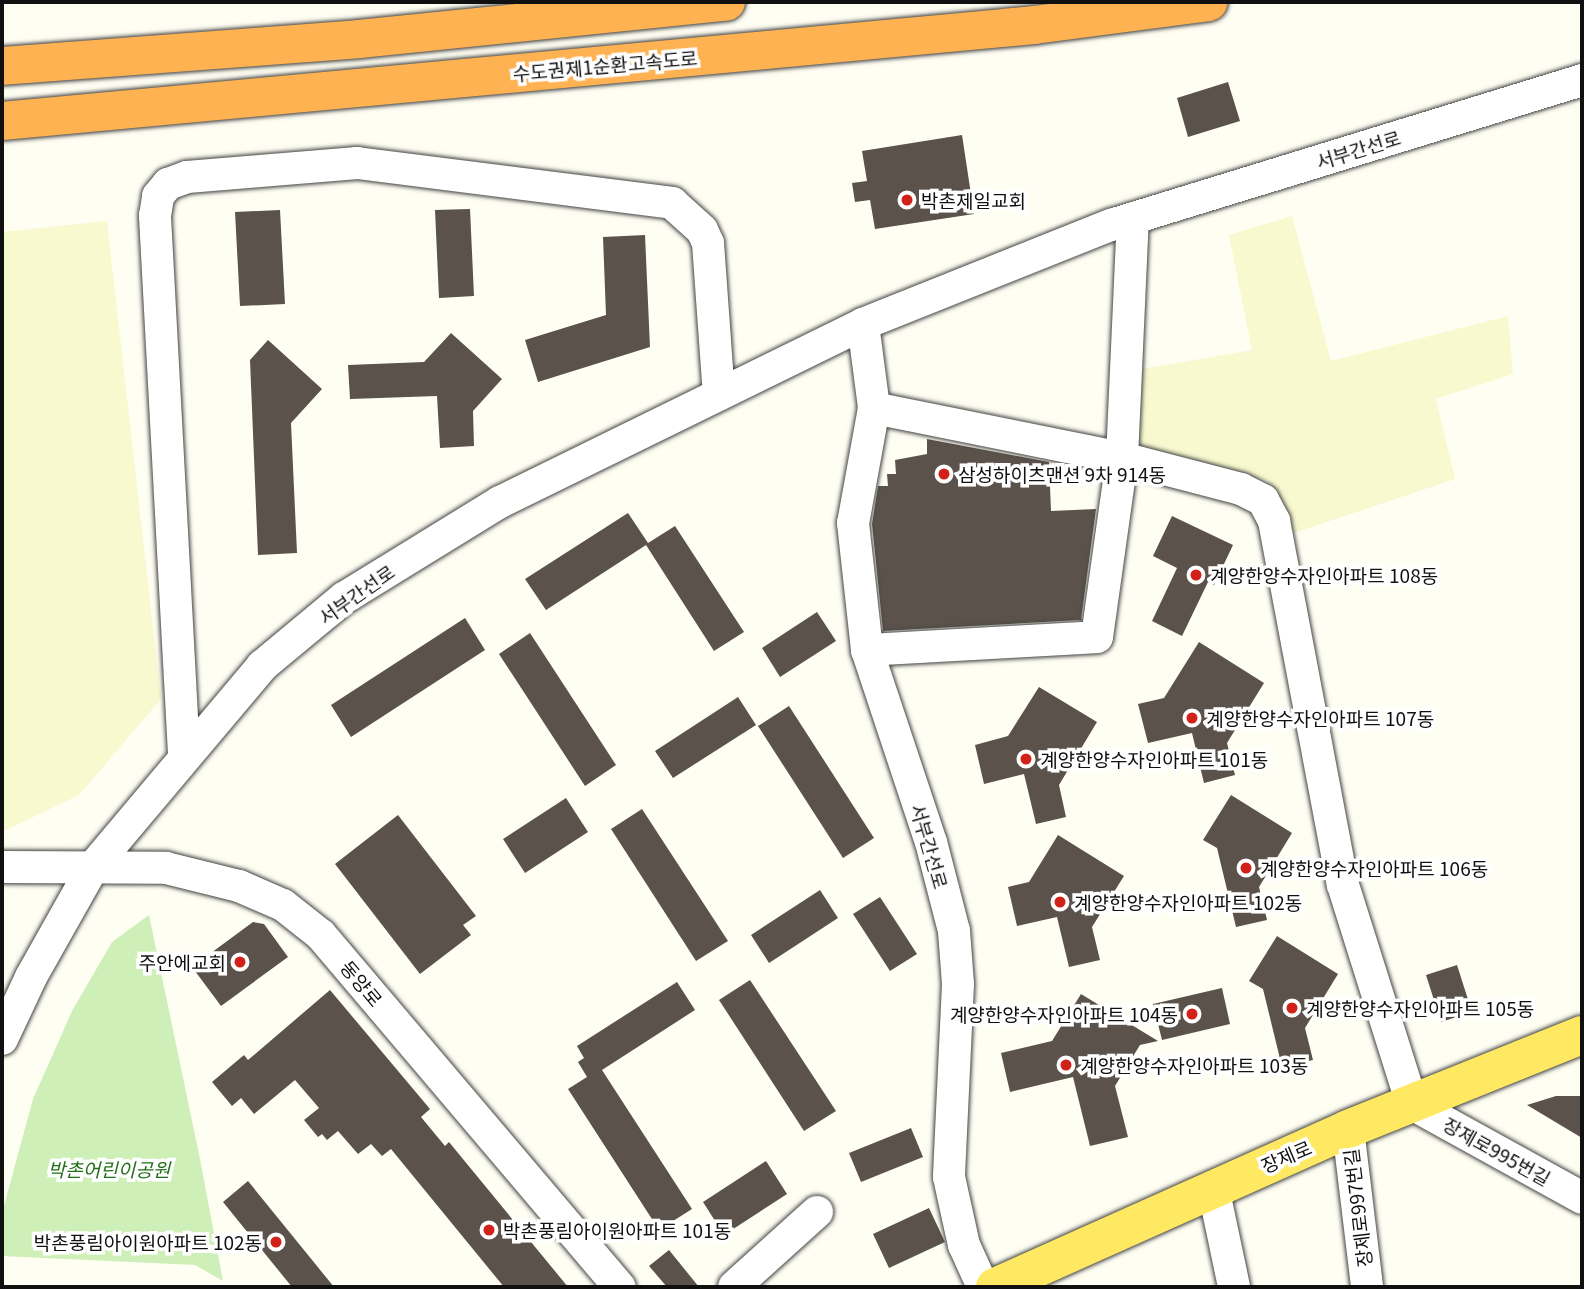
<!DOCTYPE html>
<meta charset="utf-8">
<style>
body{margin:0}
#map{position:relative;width:1584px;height:1289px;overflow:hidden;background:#fffef3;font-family:Georgia,"Noto Sans KR",serif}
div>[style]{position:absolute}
.farmland>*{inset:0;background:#f8f9cf}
.green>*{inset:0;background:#ceefb7}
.building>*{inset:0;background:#5a524b}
.roads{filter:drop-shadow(0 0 2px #434343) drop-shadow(0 0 2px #434343)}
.minor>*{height:32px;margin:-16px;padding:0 16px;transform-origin:16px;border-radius:16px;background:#fff}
.major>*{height:38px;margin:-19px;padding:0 19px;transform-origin:19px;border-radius:19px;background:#ffe963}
.highway>*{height:38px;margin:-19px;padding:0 19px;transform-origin:19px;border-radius:19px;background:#ffb251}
.dots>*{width:19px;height:19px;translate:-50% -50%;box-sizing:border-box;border:4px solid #fff;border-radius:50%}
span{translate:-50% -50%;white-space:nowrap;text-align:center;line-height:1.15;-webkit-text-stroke:7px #fff;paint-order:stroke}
.street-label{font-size:19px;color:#101010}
.poi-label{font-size:19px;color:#101010}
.left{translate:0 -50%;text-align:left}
.right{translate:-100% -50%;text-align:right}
.park-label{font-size:19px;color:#217018;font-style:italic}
.frame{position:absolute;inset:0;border:4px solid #101010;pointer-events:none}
</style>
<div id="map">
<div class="farmland">
<div style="clip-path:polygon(1292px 216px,1331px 361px,1508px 316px,1513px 374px,1436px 399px,1455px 479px,1294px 533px,1286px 506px,1267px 480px,1140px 449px,1136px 370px,1252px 350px,1229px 235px)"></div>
<div style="clip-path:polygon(107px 221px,161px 699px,79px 795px,2px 832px,2px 232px)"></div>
</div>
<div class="green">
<div style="clip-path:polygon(149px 915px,200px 1159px,223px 1281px,195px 1265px,2px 1256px,2px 1213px,33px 1099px,72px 1011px,112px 942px)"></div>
</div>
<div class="building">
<div style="clip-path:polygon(1228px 82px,1240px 121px,1188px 137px,1177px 98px)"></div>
<div style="clip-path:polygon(962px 135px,974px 214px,875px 229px,870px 200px,855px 202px,852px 183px,867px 181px,862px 151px)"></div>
<div style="clip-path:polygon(470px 209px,474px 296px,439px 298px,435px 210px)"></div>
<div style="clip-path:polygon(280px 210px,285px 304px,240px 306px,235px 212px)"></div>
<div style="clip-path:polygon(645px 235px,650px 347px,538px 382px,525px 340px,606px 315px,603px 237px)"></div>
<div style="clip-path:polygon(451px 333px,502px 379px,473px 411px,474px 446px,440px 448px,437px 396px,350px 399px,348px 365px,424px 362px)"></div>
<div style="clip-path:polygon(268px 340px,322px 389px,291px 423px,297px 553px,258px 555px,250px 360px)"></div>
<div style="clip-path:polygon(927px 439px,1049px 462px,1051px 511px,1096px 509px,1081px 620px,883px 631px,872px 524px,878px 486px,888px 486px,887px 474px,896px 474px,895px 460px,927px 454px)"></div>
<div style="clip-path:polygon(628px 513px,648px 543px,675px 526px,744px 632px,714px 651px,646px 545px,546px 610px,525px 579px)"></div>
<div style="clip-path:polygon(1172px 516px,1233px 545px,1214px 585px,1208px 582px,1182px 636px,1152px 621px,1177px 568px,1153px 556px)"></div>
<div style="clip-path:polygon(817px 612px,836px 641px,780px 677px,762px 648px)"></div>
<div style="clip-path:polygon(465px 618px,485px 650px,351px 737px,331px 705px)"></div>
<div style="clip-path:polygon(530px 633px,616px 765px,585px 786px,499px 654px)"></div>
<div style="clip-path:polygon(1199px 642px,1264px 683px,1227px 743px,1235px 775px,1204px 783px,1192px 733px,1148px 743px,1138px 704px,1164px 698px)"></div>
<div style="clip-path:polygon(1039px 687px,1097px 722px,1059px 785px,1066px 817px,1036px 824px,1024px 774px,984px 784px,975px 745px,1008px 736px)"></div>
<div style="clip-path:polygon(738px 697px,756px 725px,673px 778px,655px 751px)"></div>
<div style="clip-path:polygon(789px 706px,874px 838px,843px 858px,758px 726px)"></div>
<div style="clip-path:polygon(1231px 795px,1292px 833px,1259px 887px,1267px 920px,1236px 927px,1217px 848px,1203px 840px)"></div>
<div style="clip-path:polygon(566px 798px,588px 832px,525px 873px,503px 839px)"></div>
<div style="clip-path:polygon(642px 809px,728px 941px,696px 961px,611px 829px)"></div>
<div style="clip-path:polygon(398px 815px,476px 916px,463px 925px,471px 935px,420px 974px,335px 864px)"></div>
<div style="clip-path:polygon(1058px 835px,1124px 876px,1092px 927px,1100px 960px,1069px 967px,1057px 917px,1017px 926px,1008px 887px,1029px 882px)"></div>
<div style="clip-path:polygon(820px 890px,838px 918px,769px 963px,751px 935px)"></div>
<div style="clip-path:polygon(880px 897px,917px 954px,890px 971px,853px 914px)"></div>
<div style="clip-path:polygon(253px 922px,264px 924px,288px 957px,221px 1006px,192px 967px)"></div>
<div style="clip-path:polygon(1277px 936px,1338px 974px,1305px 1028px,1313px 1060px,1282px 1067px,1263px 989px,1249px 981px)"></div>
<div style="clip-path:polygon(1457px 965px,1472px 1012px,1441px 1022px,1426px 975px)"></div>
<div style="clip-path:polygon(750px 980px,836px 1111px,804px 1131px,719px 1000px)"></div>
<div style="clip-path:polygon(677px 982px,695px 1010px,602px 1070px,692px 1209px,659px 1230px,568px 1089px,587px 1077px,578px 1062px,584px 1058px,577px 1046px)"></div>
<div style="clip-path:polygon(1222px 988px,1230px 1024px,1162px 1040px,1153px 1004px)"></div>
<div style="clip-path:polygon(330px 990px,430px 1109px,421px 1117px,445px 1146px,449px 1142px,568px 1287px,504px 1287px,391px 1149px,382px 1156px,371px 1144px,358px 1154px,338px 1131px,327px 1140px,322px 1134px,318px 1137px,304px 1120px,319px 1108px,295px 1080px,254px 1114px,241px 1098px,232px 1106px,212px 1082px,244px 1055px,248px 1060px)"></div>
<div style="clip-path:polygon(1081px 994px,1158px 1041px,1140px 1045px,1115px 1086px,1128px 1137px,1090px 1146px,1073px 1077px,1010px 1092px,1001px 1053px,1052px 1041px)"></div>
<div style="clip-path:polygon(1556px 1096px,1582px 1096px,1582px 1138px,1527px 1105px)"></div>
<div style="clip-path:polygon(911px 1128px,923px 1157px,861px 1182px,849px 1153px)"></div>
<div style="clip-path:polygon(766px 1161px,787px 1194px,724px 1235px,703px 1202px)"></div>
<div style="clip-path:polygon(248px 1181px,334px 1287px,292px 1287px,223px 1202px)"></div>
<div style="clip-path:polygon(929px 1208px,945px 1242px,889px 1268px,873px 1234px)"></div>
<div style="clip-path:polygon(669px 1250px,699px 1287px,667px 1287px,649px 1266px)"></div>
</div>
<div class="roads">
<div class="minor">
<div style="left:863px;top:324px;width:85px;rotate:82.5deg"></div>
<div style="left:874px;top:408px;width:117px;rotate:100.3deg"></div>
<div style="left:853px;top:523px;width:128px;rotate:83.7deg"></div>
<div style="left:867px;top:650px;width:202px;rotate:71.6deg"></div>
<div style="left:931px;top:842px;width:92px;rotate:75.5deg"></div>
<div style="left:954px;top:931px;width:53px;rotate:85.7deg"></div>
<div style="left:958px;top:984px;width:193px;rotate:92.7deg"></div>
<div style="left:949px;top:1177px;width:70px;rotate:77.6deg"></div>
<div style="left:964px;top:1245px;width:46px;rotate:65.7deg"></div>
<div style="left:874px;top:408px;width:253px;rotate:11.4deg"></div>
<div style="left:1122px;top:458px;width:123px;rotate:14.6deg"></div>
<div style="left:1241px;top:489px;width:25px;rotate:27deg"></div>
<div style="left:1263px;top:500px;width:24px;rotate:62deg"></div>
<div style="left:1274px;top:521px;width:370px;rotate:79.3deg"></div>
<div style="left:1343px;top:885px;width:230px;rotate:72.5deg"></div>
<div style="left:1412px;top:1104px;width:194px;rotate:28.9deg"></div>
<div style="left:867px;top:650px;width:230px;rotate:-3.2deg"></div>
<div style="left:1097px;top:637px;width:181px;rotate:-82deg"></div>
<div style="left:1122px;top:458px;width:240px;rotate:-87.4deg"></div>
<div style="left:184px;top:754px;width:539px;rotate:-93.09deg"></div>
<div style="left:155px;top:216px;width:20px;rotate:-81deg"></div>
<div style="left:158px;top:196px;width:16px;rotate:-50deg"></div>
<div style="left:168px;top:184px;width:20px;rotate:-20deg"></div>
<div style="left:187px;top:177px;width:171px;rotate:-4.7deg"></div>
<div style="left:357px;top:163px;width:318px;rotate:7.2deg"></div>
<div style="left:672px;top:203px;width:40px;rotate:42deg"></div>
<div style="left:702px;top:230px;width:14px;rotate:65deg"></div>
<div style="left:708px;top:243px;width:152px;rotate:85.9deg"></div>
<div style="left:2px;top:867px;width:164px;rotate:0.3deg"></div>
<div style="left:166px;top:868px;width:75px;rotate:13.9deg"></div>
<div style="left:239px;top:886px;width:48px;rotate:23.4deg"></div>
<div style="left:283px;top:905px;width:48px;rotate:38.3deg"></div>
<div style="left:321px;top:935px;width:462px;rotate:49.7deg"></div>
<div style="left:2px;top:1039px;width:68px;rotate:-64.9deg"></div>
<div style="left:31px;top:977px;width:126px;rotate:-60.6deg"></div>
<div style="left:93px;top:867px;width:263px;rotate:-49.9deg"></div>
<div style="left:262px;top:666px;width:107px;rotate:-39.7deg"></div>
<div style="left:344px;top:598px;width:183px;rotate:-31.6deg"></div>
<div style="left:500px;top:502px;width:404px;rotate:-26.1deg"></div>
<div style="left:863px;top:324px;width:267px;rotate:-21.8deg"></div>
<div style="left:1111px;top:225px;width:493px;rotate:-17.1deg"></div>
<div style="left:1348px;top:1129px;width:159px;rotate:83.1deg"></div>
<div style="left:1213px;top:1187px;width:102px;rotate:78.1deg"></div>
<div style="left:734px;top:1287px;width:112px;rotate:-42.1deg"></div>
</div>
<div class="major">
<div style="left:995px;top:1287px;width:387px;rotate:-24.1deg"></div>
<div style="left:1348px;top:1129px;width:252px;rotate:-21.9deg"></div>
</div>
<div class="highway">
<div style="left:2px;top:66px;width:358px;rotate:-4.3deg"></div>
<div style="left:359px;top:39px;width:369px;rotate:-5.8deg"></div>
<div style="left:2px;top:121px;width:1036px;rotate:-5.31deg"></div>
<div style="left:1034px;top:25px;width:176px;rotate:-7.5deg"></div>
</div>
</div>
<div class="dots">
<div style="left:907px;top:200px;background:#d02218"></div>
<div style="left:944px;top:474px;background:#d02218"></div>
<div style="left:1196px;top:575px;background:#d02218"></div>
<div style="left:1192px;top:718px;background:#d02218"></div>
<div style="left:1026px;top:759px;background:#d02218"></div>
<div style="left:1246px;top:868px;background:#d02218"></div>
<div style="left:1060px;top:902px;background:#d02218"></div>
<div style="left:240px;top:962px;background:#d02218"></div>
<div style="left:1292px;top:1008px;background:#d02218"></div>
<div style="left:1192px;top:1014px;background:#d02218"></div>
<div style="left:1066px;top:1065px;background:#d02218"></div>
<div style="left:489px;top:1230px;background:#d02218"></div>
<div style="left:276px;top:1242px;background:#d02218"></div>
</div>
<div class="street-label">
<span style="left:605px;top:65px;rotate:-5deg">수도권제1순환고속도로</span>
<span style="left:1358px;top:149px;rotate:-17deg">서부간선로</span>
<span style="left:356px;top:594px;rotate:-35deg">서부간선로</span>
<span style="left:930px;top:846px;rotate:74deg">서부간선로</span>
<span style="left:362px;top:983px;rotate:50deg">동양로</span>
<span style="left:1497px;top:1151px;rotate:29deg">장제로995번길</span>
<span style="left:1286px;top:1156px;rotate:-23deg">장제로</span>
<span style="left:1357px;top:1208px;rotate:-97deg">장제로997번길</span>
</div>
<div class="poi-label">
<span class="left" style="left:921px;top:200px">박촌제일교회</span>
<span class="left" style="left:958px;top:474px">삼성하이츠맨션 9차 914동</span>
<span class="left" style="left:1210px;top:575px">계양한양수자인아파트 108동</span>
<span class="left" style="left:1206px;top:718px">계양한양수자인아파트 107동</span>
<span class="left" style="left:1040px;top:759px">계양한양수자인아파트 101동</span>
<span class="left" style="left:1260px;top:868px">계양한양수자인아파트 106동</span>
<span class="left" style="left:1074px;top:902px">계양한양수자인아파트 102동</span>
<span class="right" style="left:226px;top:962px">주안에교회</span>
<span class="left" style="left:1306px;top:1008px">계양한양수자인아파트 105동</span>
<span class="right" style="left:1178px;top:1014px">계양한양수자인아파트 104동</span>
<span class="left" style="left:1080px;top:1065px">계양한양수자인아파트 103동</span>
<span class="left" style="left:503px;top:1230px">박촌풍림아이원아파트 101동</span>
<span class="right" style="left:262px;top:1242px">박촌풍림아이원아파트 102동</span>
</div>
<div class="park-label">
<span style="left:109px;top:1169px">박촌어린이공원</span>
</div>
<div class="frame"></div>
</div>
